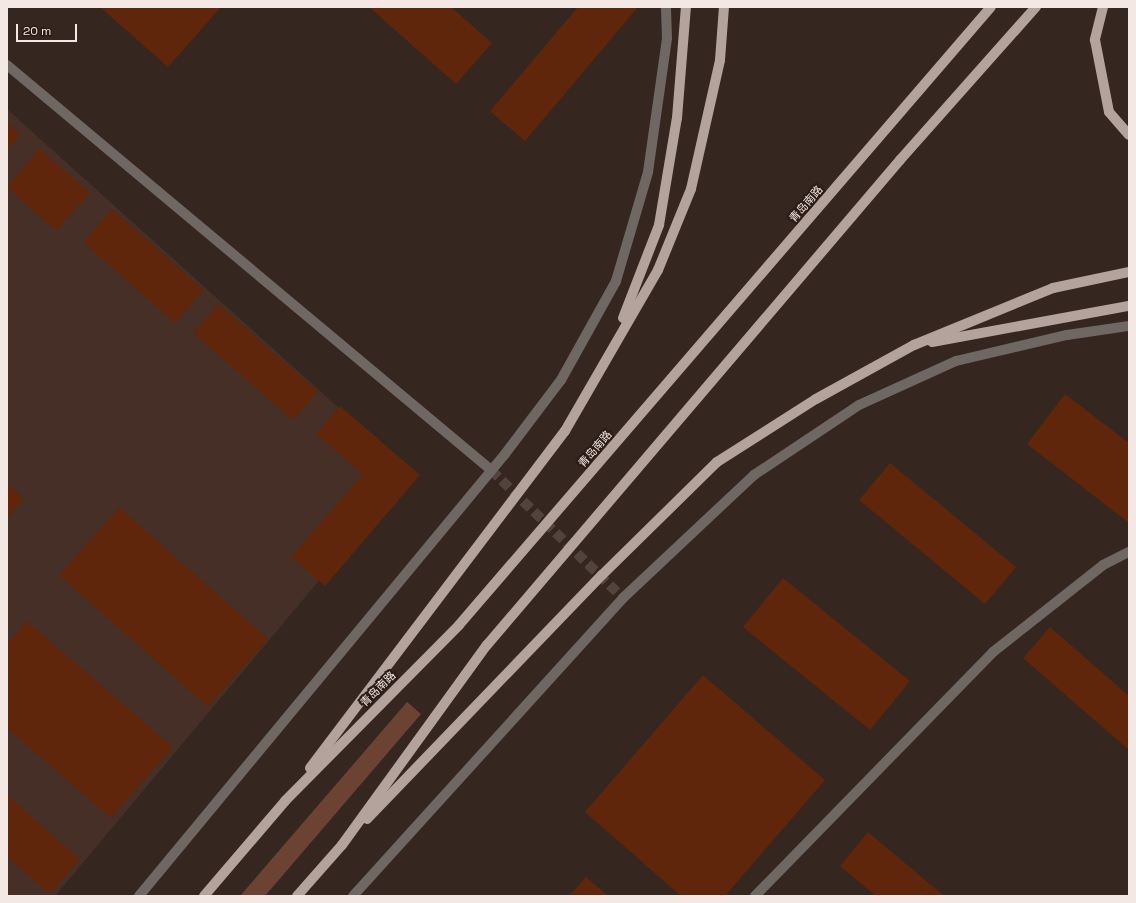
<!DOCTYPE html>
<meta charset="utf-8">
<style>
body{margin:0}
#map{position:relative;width:1136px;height:903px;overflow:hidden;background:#362620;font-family:"Space Grotesk","Noto Sans SC",sans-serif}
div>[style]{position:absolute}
.built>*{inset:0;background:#452f26}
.green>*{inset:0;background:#6c4332}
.building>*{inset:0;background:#5f260b}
.street-tunnel>*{height:10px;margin-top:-5px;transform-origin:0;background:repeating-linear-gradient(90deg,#52433d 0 10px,transparent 0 15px)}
.street>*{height:10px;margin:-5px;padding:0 5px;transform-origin:5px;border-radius:5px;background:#6f6763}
.primary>*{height:10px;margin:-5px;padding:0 5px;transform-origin:5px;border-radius:5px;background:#b4a39c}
span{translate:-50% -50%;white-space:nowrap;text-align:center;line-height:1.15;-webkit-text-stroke:4px #2b1c16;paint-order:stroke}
.street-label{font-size:11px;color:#f3e8e4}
.frame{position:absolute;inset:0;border:8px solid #f3e8e4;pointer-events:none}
.scale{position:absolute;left:16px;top:24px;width:61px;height:18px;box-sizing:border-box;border:2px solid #f3e8e4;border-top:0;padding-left:5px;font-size:12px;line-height:14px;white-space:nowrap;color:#f3e8e4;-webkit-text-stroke:3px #2b1c16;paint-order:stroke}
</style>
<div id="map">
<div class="built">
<div style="clip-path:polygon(7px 109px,410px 472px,55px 896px,7px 896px)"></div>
</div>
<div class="green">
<div style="clip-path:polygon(407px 702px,421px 714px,265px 896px,240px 896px)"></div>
</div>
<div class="building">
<div style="clip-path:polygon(100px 7px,221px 7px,168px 67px)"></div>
<div style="clip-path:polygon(369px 7px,451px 7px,492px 43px,456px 84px)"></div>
<div style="clip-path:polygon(578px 7px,638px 7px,525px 141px,490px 111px)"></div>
<div style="clip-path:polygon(7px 123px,21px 134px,7px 150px)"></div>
<div style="clip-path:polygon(39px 148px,90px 193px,56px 231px,7px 187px)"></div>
<div style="clip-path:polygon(112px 209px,204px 290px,175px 323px,83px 242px)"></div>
<div style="clip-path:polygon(218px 304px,318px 391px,293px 420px,193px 333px)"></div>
<div style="clip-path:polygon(1065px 394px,1129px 443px,1129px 523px,1027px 444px)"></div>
<div style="clip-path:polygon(340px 406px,420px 475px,325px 586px,291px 557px,363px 474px,316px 434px)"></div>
<div style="clip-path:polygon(890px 463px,1016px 567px,985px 604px,859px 500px)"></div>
<div style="clip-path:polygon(7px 483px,24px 499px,7px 518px)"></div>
<div style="clip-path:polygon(119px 507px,268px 639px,208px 707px,59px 575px)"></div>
<div style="clip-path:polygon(783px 578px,910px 681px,870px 730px,743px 627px)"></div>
<div style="clip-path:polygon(27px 621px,173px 747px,111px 818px,7px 728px,7px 644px)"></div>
<div style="clip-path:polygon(1050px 627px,1129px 696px,1129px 750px,1023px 658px)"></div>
<div style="clip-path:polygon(703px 675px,825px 780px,725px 896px,681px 896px,585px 812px)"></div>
<div style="clip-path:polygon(7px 795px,80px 859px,50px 894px,7px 857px)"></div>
<div style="clip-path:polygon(868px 832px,944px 896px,876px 896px,840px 866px)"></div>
<div style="clip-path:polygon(586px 877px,608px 896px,569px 896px)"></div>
</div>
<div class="street-tunnel">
<div style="left:491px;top:470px;width:184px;rotate:44.1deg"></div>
</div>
<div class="street">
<div style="left:7px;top:65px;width:631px;rotate:39.92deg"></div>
<div style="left:139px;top:896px;width:574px;rotate:-50.37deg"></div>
<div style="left:505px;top:454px;width:93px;rotate:-52.9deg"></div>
<div style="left:561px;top:380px;width:113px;rotate:-60.9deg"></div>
<div style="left:616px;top:281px;width:114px;rotate:-73.6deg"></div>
<div style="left:648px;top:172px;width:135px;rotate:-81.9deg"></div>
<div style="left:667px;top:38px;width:31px;rotate:-92deg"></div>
<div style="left:353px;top:896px;width:402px;rotate:-47.8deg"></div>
<div style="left:623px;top:598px;width:180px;rotate:-43.2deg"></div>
<div style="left:754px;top:475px;width:126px;rotate:-33.7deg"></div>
<div style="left:859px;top:405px;width:107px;rotate:-24.4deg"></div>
<div style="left:956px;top:361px;width:114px;rotate:-13.2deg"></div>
<div style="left:1067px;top:335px;width:63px;rotate:-8.3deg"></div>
<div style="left:755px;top:896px;width:341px;rotate:-45.7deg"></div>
<div style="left:993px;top:652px;width:140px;rotate:-38.3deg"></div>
<div style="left:1103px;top:565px;width:29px;rotate:-27deg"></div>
</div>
<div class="primary">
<div style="left:1103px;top:7px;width:34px;rotate:104deg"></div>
<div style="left:1095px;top:40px;width:73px;rotate:79deg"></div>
<div style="left:1109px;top:112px;width:30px;rotate:49deg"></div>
<div style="left:623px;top:318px;width:100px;rotate:-68.8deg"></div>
<div style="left:659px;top:225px;width:109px;rotate:-80.5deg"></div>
<div style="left:677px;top:118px;width:111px;rotate:-85.4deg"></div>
<div style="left:932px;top:342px;width:200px;rotate:-10.4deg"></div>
<div style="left:310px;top:768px;width:423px;rotate:-52.9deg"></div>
<div style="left:565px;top:431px;width:186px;rotate:-60deg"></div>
<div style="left:658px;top:270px;width:87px;rotate:-67.8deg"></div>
<div style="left:691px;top:189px;width:132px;rotate:-77.3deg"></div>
<div style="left:720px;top:60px;width:53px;rotate:-85.7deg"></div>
<div style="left:367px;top:819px;width:339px;rotate:-46.1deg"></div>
<div style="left:602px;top:575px;width:161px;rotate:-44.5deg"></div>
<div style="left:717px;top:462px;width:117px;rotate:-32.5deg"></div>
<div style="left:816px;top:399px;width:112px;rotate:-28.9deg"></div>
<div style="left:914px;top:345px;width:150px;rotate:-22.3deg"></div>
<div style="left:1053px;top:288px;width:78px;rotate:-11.9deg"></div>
<div style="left:204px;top:896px;width:125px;rotate:-49.5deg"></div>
<div style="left:285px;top:801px;width:247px;rotate:-45.3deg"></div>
<div style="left:459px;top:625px;width:815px;rotate:-49.28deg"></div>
<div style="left:297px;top:896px;width:68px;rotate:-48.6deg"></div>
<div style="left:342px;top:845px;width:247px;rotate:-54.1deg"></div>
<div style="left:487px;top:645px;width:637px;rotate:-49.58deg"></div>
<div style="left:900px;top:160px;width:205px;rotate:-48.4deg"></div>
</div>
<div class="street-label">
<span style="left:806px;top:204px;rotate:-49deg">青岛南路</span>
<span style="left:595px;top:449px;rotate:-49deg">青岛南路</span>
<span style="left:378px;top:689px;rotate:-45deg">青岛南路</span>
</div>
<div class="frame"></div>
<div class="scale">20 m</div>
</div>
